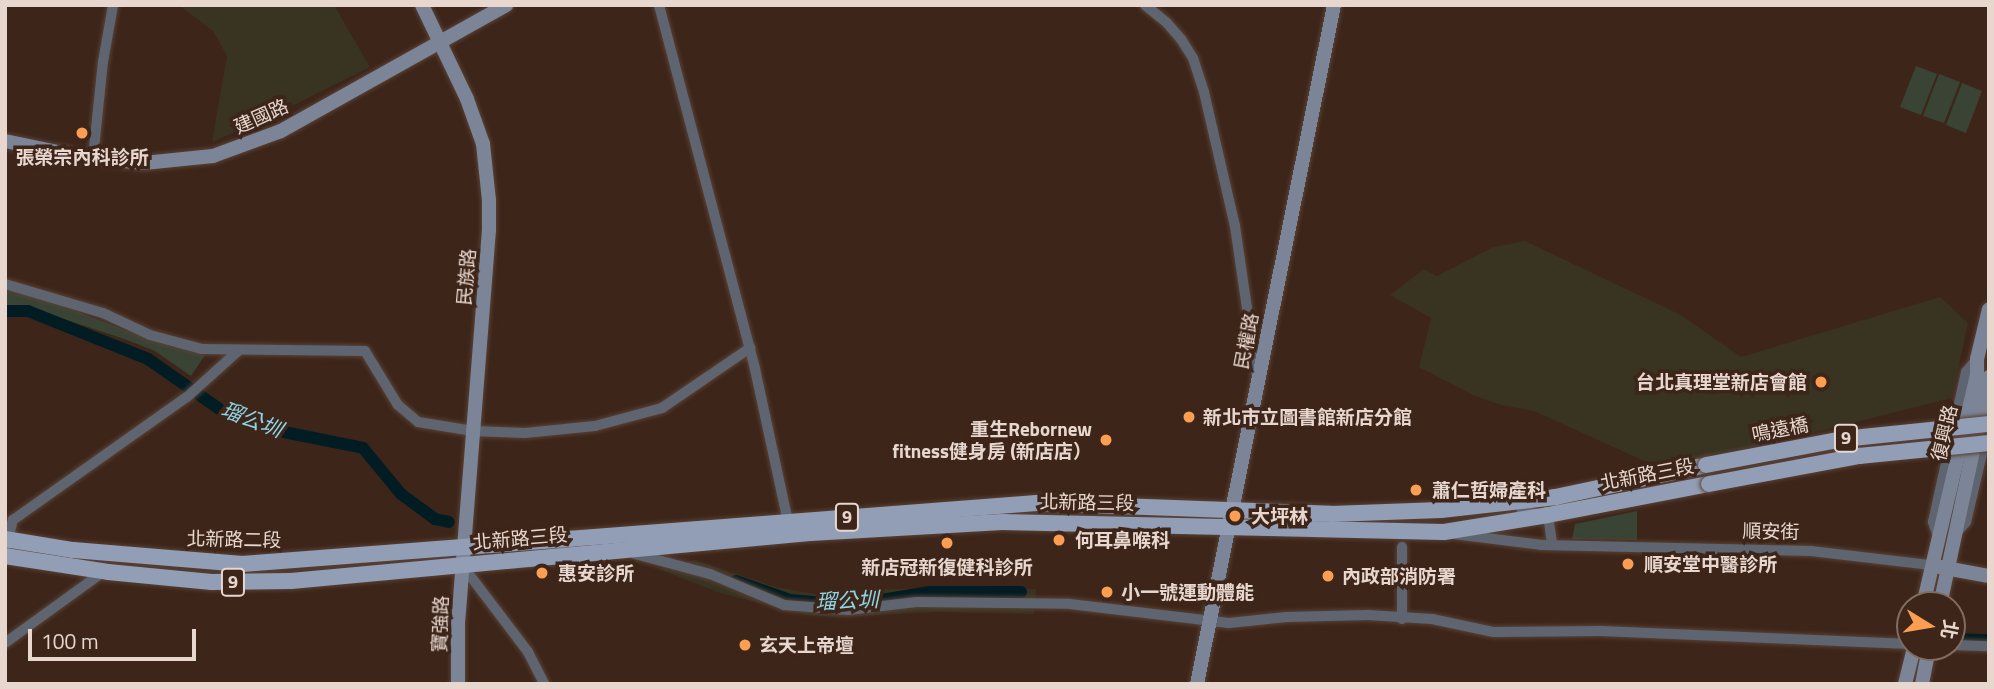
<!DOCTYPE html>
<meta charset="utf-8">
<style>
body{margin:0}
#map{position:relative;width:1994px;height:689px;overflow:hidden;background:#3d2519;font-family:"Titillium Web","Noto Sans TC",sans-serif}
div>[style]{position:absolute}
.commercial>*{inset:0;background:#393321}
.green>*{inset:0;background:#394434}
.canal>*{height:12px;margin:-6px;padding:0 6px;transform-origin:6px;border-radius:6px;background:#011d23}
.roads{filter:drop-shadow(0 0 2px #584136) drop-shadow(0 0 2px #584136)}
.street>*{height:10px;margin:-5px;padding:0 5px;transform-origin:5px;border-radius:5px;background:#5f6570}
.secondary>*{height:14px;margin:-7px;padding:0 7px;transform-origin:7px;border-radius:7px;background:#7c8597}
.primary>*{height:16px;margin:-8px;padding:0 8px;transform-origin:8px;border-radius:8px;background:#929eb5}
.bridges{filter:drop-shadow(0 0 2px #584136) drop-shadow(0 0 2px #584136)}
.primary-bridge>*{height:16px;margin:-8px;padding:0 8px;transform-origin:8px;border-radius:8px;background:#929eb5}
.dots>*{width:19px;height:19px;translate:-50% -50%;box-sizing:border-box;border:4px solid #3d2519;border-radius:50%}
span{translate:-50% -50%;white-space:nowrap;text-align:center;line-height:1.15;-webkit-text-stroke:7px #3d2519;paint-order:stroke}
.shield-label span{padding:2px 5px;background:#3d2519;border:2px solid;border-radius:5px;-webkit-text-stroke-width:0}
.shield-label{font-size:18px;color:#e7d7cf;font-weight:700}
.street-label{font-size:19px;color:#e7d7cf}
.poi-label{font-size:19px;color:#e7d7cf;font-weight:700}
.right{translate:-100% -50%;text-align:right}
.left{translate:0 -50%;text-align:left}
.water-label{font-size:21px;color:#8cd5e5;font-style:italic}
.frame{position:absolute;inset:0;border:7px solid #e7d7cf;pointer-events:none}
.north{position:absolute;left:1896px;top:591px;width:70px;height:70px;box-sizing:border-box;background:#3d2519;border:2px solid #816c62;border-radius:50%;rotate:101deg;font-size:19px;font-weight:700;line-height:28px;text-align:center;color:#e7d7cf}
.north::after{content:'';display:block;margin:auto;width:24px;height:32px;background:#fb9e51;clip-path:polygon(50% 0,100% 100%,50% 72%,0 100%)}
.scale{position:absolute;left:28px;top:629px;width:168px;height:32px;box-sizing:border-box;border:4px solid #e7d7cf;border-top:0;padding-left:9px;font-size:21px;line-height:24px;white-space:nowrap;color:#e7d7cf;-webkit-text-stroke:5px #3d2519;paint-order:stroke}
</style>
<div id="map">
<div class="commercial">
<div style="clip-path:polygon(179px 5px,334px 5px,370px 67px,270px 117px,212px 142px,227px 56px,213px 31px)"></div>
<div style="clip-path:polygon(1525px 241px,1681px 315px,1741px 357px,1940px 297px,1968px 323px,1952px 398px,1664px 470px,1534px 411px,1501px 405px,1473px 395px,1419px 367px,1431px 318px,1390px 295px,1424px 269px,1437px 276px,1493px 247px)"></div>
<div style="clip-path:polygon(695px 560px,776px 587px,826px 596px,873px 589px,1036px 589px,1034px 614px,936px 612px,839px 617px,808px 615px,720px 593px,658px 569px)"></div>
</div>
<div class="green">
<div style="clip-path:polygon(1916px 66px,1937px 74px,1921px 115px,1900px 107px)"></div>
<div style="clip-path:polygon(1939px 74px,1960px 82px,1944px 123px,1923px 116px)"></div>
<div style="clip-path:polygon(1962px 83px,1982px 91px,1966px 133px,1946px 125px)"></div>
<div style="clip-path:polygon(5px 289px,63px 306px,156px 342px,205px 355px,191px 376px,155px 351px,127px 340px,49px 314px,5px 307px)"></div>
<div style="clip-path:polygon(1637px 511px,1637px 540px,1572px 539px,1575px 524px)"></div>
</div>
<div class="canal">
<div style="left:5px;top:311px;width:23px"></div>
<div style="left:28px;top:311px;width:129px;rotate:21.8deg"></div>
<div style="left:148px;top:359px;width:94px;rotate:35deg"></div>
<div style="left:225px;top:413px;width:47px;rotate:20deg"></div>
<div style="left:269px;top:429px;width:96px;rotate:11.4deg"></div>
<div style="left:363px;top:448px;width:60px;rotate:50.4deg"></div>
<div style="left:401px;top:494px;width:42px;rotate:36.3deg"></div>
<div style="left:435px;top:519px;width:14px;rotate:12deg"></div>
<div style="left:736px;top:581px;width:57px;rotate:19.4deg"></div>
<div style="left:790px;top:600px;width:36px;rotate:5deg"></div>
<div style="left:826px;top:603px;width:32px;rotate:2deg"></div>
<div style="left:858px;top:604px;width:73px;rotate:-9.5deg"></div>
<div style="left:930px;top:592px;width:91px"></div>
<div style="left:1952px;top:639px;width:37px;rotate:2deg"></div>
</div>
<div class="roads">
<div class="street">
<div style="left:659px;top:5px;width:376px;rotate:75.2deg"></div>
<div style="left:755px;top:369px;width:156px;rotate:77.8deg"></div>
<div style="left:1145px;top:5px;width:28px;rotate:39deg"></div>
<div style="left:1167px;top:23px;width:21px;rotate:49deg"></div>
<div style="left:1181px;top:39px;width:22px;rotate:58deg"></div>
<div style="left:1193px;top:58px;width:36px;rotate:72deg"></div>
<div style="left:1204px;top:92px;width:138px;rotate:77deg"></div>
<div style="left:1235px;top:226px;width:153px;rotate:81.7deg"></div>
<div style="left:93px;top:158px;width:97px;rotate:-84.1deg"></div>
<div style="left:103px;top:62px;width:58px;rotate:-80deg"></div>
<div style="left:5px;top:284px;width:102px;rotate:16.5deg"></div>
<div style="left:103px;top:313px;width:52px;rotate:25.1deg"></div>
<div style="left:150px;top:335px;width:54px;rotate:15.1deg"></div>
<div style="left:202px;top:349px;width:163px;rotate:0.7deg"></div>
<div style="left:365px;top:351px;width:63px;rotate:58.6deg"></div>
<div style="left:398px;top:405px;width:26px;rotate:40deg"></div>
<div style="left:418px;top:422px;width:56px;rotate:9.3deg"></div>
<div style="left:473px;top:431px;width:52px;rotate:2.2deg"></div>
<div style="left:525px;top:433px;width:70px;rotate:-5.7deg"></div>
<div style="left:595px;top:426px;width:69px;rotate:-15deg"></div>
<div style="left:662px;top:408px;width:107px;rotate:-34.3deg"></div>
<div style="left:1520px;top:502px;width:10px;rotate:79deg"></div>
<div style="left:1522px;top:512px;width:26px;rotate:7deg"></div>
<div style="left:1548px;top:515px;width:29px;rotate:82deg"></div>
<div style="left:1957px;top:532px;width:13px;rotate:-48deg"></div>
<div style="left:1966px;top:522px;width:101px;rotate:-76.8deg"></div>
<div style="left:1454px;top:534px;width:89px;rotate:7.1deg"></div>
<div style="left:1542px;top:545px;width:269px;rotate:1.3deg"></div>
<div style="left:1811px;top:551px;width:121px;rotate:6.7deg"></div>
<div style="left:1937px;top:534px;width:13px;rotate:-108deg"></div>
<div style="left:1933px;top:522px;width:154px;rotate:-77.6deg"></div>
<div style="left:1966px;top:372px;width:17px;rotate:-50deg"></div>
<div style="left:7px;top:545px;width:26px;rotate:-77deg"></div>
<div style="left:13px;top:520px;width:213px;rotate:-35.3deg"></div>
<div style="left:187px;top:397px;width:69px;rotate:-42deg"></div>
<div style="left:1402px;top:547px;width:72px;rotate:90deg"></div>
<div style="left:635px;top:554px;width:78px;rotate:14.9deg"></div>
<div style="left:710px;top:574px;width:80px;rotate:22.7deg"></div>
<div style="left:784px;top:605px;width:64px;rotate:4.5deg"></div>
<div style="left:848px;top:610px;width:69px;rotate:-6.6deg"></div>
<div style="left:917px;top:602px;width:153px;rotate:0.7deg"></div>
<div style="left:1070px;top:604px;width:160px;rotate:6.8deg"></div>
<div style="left:1229px;top:623px;width:58px;rotate:-5.9deg"></div>
<div style="left:1287px;top:617px;width:81px;rotate:-1.4deg"></div>
<div style="left:1368px;top:615px;width:64px;rotate:3.6deg"></div>
<div style="left:1432px;top:619px;width:62px;rotate:12deg"></div>
<div style="left:1493px;top:632px;width:108px;rotate:-0.5deg"></div>
<div style="left:1601px;top:631px;width:309px;rotate:2.4deg"></div>
<div style="left:462px;top:565px;width:109px;rotate:52.8deg"></div>
<div style="left:528px;top:652px;width:36px;rotate:63deg"></div>
<div style="left:5px;top:643px;width:121px;rotate:-35.9deg"></div>
<div style="left:1952px;top:645px;width:37px;rotate:2deg"></div>
</div>
<div class="secondary">
<div style="left:422px;top:5px;width:104px;rotate:64.4deg"></div>
<div style="left:467px;top:99px;width:48px;rotate:70.4deg"></div>
<div style="left:483px;top:144px;width:56px;rotate:83.9deg"></div>
<div style="left:489px;top:200px;width:30px;rotate:90deg"></div>
<div style="left:489px;top:230px;width:391px;rotate:94.5deg"></div>
<div style="left:458px;top:620px;width:64px;rotate:90deg"></div>
<div style="left:5px;top:141px;width:74px;rotate:11.8deg"></div>
<div style="left:77px;top:156px;width:67px;rotate:6deg"></div>
<div style="left:144px;top:163px;width:69px;rotate:-5.8deg"></div>
<div style="left:213px;top:156px;width:72px;rotate:-20.2deg"></div>
<div style="left:281px;top:131px;width:258px;rotate:-29.2deg"></div>
<div style="left:1940px;top:567px;width:50px;rotate:10.4deg"></div>
<div style="left:1923px;top:605px;width:236px;rotate:-76.8deg"></div>
<div style="left:1977px;top:375px;width:16px;rotate:-90deg"></div>
<div style="left:1977px;top:359px;width:51px;rotate:-76.5deg"></div>
<div style="left:1940px;top:605px;width:233px;rotate:-77.9deg"></div>
<div style="left:1197px;top:684px;width:693px;rotate:-78.59deg"></div>
<div style="left:1905px;top:684px;width:38px;rotate:-76deg"></div>
<div style="left:1922px;top:684px;width:38px;rotate:-79deg"></div>
</div>
<div class="primary">
<div style="left:5px;top:539px;width:69px;rotate:9.2deg"></div>
<div style="left:73px;top:550px;width:170px;rotate:4.7deg"></div>
<div style="left:242px;top:564px;width:797px;rotate:-4.39deg"></div>
<div style="left:1037px;top:503px;width:294px;rotate:2.1deg"></div>
<div style="left:1331px;top:514px;width:110px;rotate:-2.1deg"></div>
<div style="left:1441px;top:510px;width:116px;rotate:-6.4deg"></div>
<div style="left:1556px;top:497px;width:153px;rotate:-12deg"></div>
<div style="left:5px;top:556px;width:104px;rotate:8.8deg"></div>
<div style="left:108px;top:572px;width:104px;rotate:5.5deg"></div>
<div style="left:212px;top:582px;width:79px;rotate:-0.7deg"></div>
<div style="left:291px;top:581px;width:521px;rotate:-5.28deg"></div>
<div style="left:810px;top:533px;width:192px;rotate:-3.3deg"></div>
<div style="left:1002px;top:522px;width:442px;rotate:1.3deg"></div>
<div style="left:1444px;top:532px;width:105px;rotate:-9.3deg"></div>
<div style="left:1548px;top:515px;width:164px;rotate:-10.9deg"></div>
</div>
</div>
<div class="bridges">
<div class="primary-bridge">
<div style="left:1706px;top:465px;width:139px;rotate:-10.7deg"></div>
<div style="left:1843px;top:439px;width:147px;rotate:-5.9deg"></div>
<div style="left:1709px;top:484px;width:153px;rotate:-10.6deg"></div>
<div style="left:1859px;top:456px;width:131px;rotate:-5.7deg"></div>
</div>
</div>
<div class="dots">
<div style="left:82px;top:133px;background:#fb9e51"></div>
<div style="left:1821px;top:382px;background:#fb9e51"></div>
<div style="left:1189px;top:417px;background:#fb9e51"></div>
<div style="left:1106px;top:440px;background:#fb9e51"></div>
<div style="left:1416px;top:490px;background:#fb9e51"></div>
<div style="left:1235px;top:516px;background:#fb9e51"></div>
<div style="left:1059px;top:540px;background:#fb9e51"></div>
<div style="left:947px;top:543px;background:#fb9e51"></div>
<div style="left:1628px;top:564px;background:#fb9e51"></div>
<div style="left:542px;top:573px;background:#fb9e51"></div>
<div style="left:1328px;top:576px;background:#fb9e51"></div>
<div style="left:1107px;top:592px;background:#fb9e51"></div>
<div style="left:745px;top:645px;background:#fb9e51"></div>
</div>
<div class="shield-label">
<span style="left:1846px;top:438px">9</span>
<span style="left:847px;top:517px">9</span>
<span style="left:233px;top:582px">9</span>
</div>
<div class="street-label">
<span style="left:261px;top:116px;rotate:-24deg">建國路</span>
<span style="left:466px;top:277px;rotate:-85deg">民族路</span>
<span style="left:1246px;top:341px;rotate:-79deg">民權路</span>
<span style="left:1780px;top:429px;rotate:-11deg">鳴遠橋</span>
<span style="left:1944px;top:433px;rotate:-77deg">復興路</span>
<span style="left:1647px;top:474px;rotate:-11deg">北新路三段</span>
<span style="left:1087px;top:502px;rotate:1deg">北新路三段</span>
<span style="left:1771px;top:531px;rotate:1deg">順安街</span>
<span style="left:520px;top:538px;rotate:-5deg">北新路三段</span>
<span style="left:234px;top:539px;rotate:1deg">北新路二段</span>
<span style="left:440px;top:624px;rotate:-88deg">寶強路</span>
</div>
<div class="poi-label">
<span style="left:82px;top:157px">張榮宗內科診所</span>
<span class="right" style="left:1807px;top:382px">台北真理堂新店會館</span>
<span class="left" style="left:1203px;top:417px">新北市立圖書館新店分館</span>
<span class="right" style="left:1092px;top:440px">重生Rebornew<br>fitness健身房 (新店店）</span>
<span class="left" style="left:1432px;top:490px">蕭仁哲婦產科</span>
<span class="left" style="left:1251px;top:516px">大坪林</span>
<span class="left" style="left:1075px;top:540px">何耳鼻喉科</span>
<span class="left" style="left:1644px;top:564px">順安堂中醫診所</span>
<span style="left:947px;top:567px">新店冠新復健科診所</span>
<span class="left" style="left:558px;top:573px">惠安診所</span>
<span class="left" style="left:1342px;top:576px">內政部消防署</span>
<span class="left" style="left:1121px;top:592px">小一號運動體能</span>
<span class="left" style="left:759px;top:645px">玄天上帝壇</span>
</div>
<div class="water-label">
<span style="left:252px;top:419px;rotate:21deg">瑠公圳</span>
<span style="left:847px;top:600px;rotate:-2deg">瑠公圳</span>
</div>
<div class="frame"></div>
<div class="north">北</div>
<div class="scale">100 m</div>
</div>
